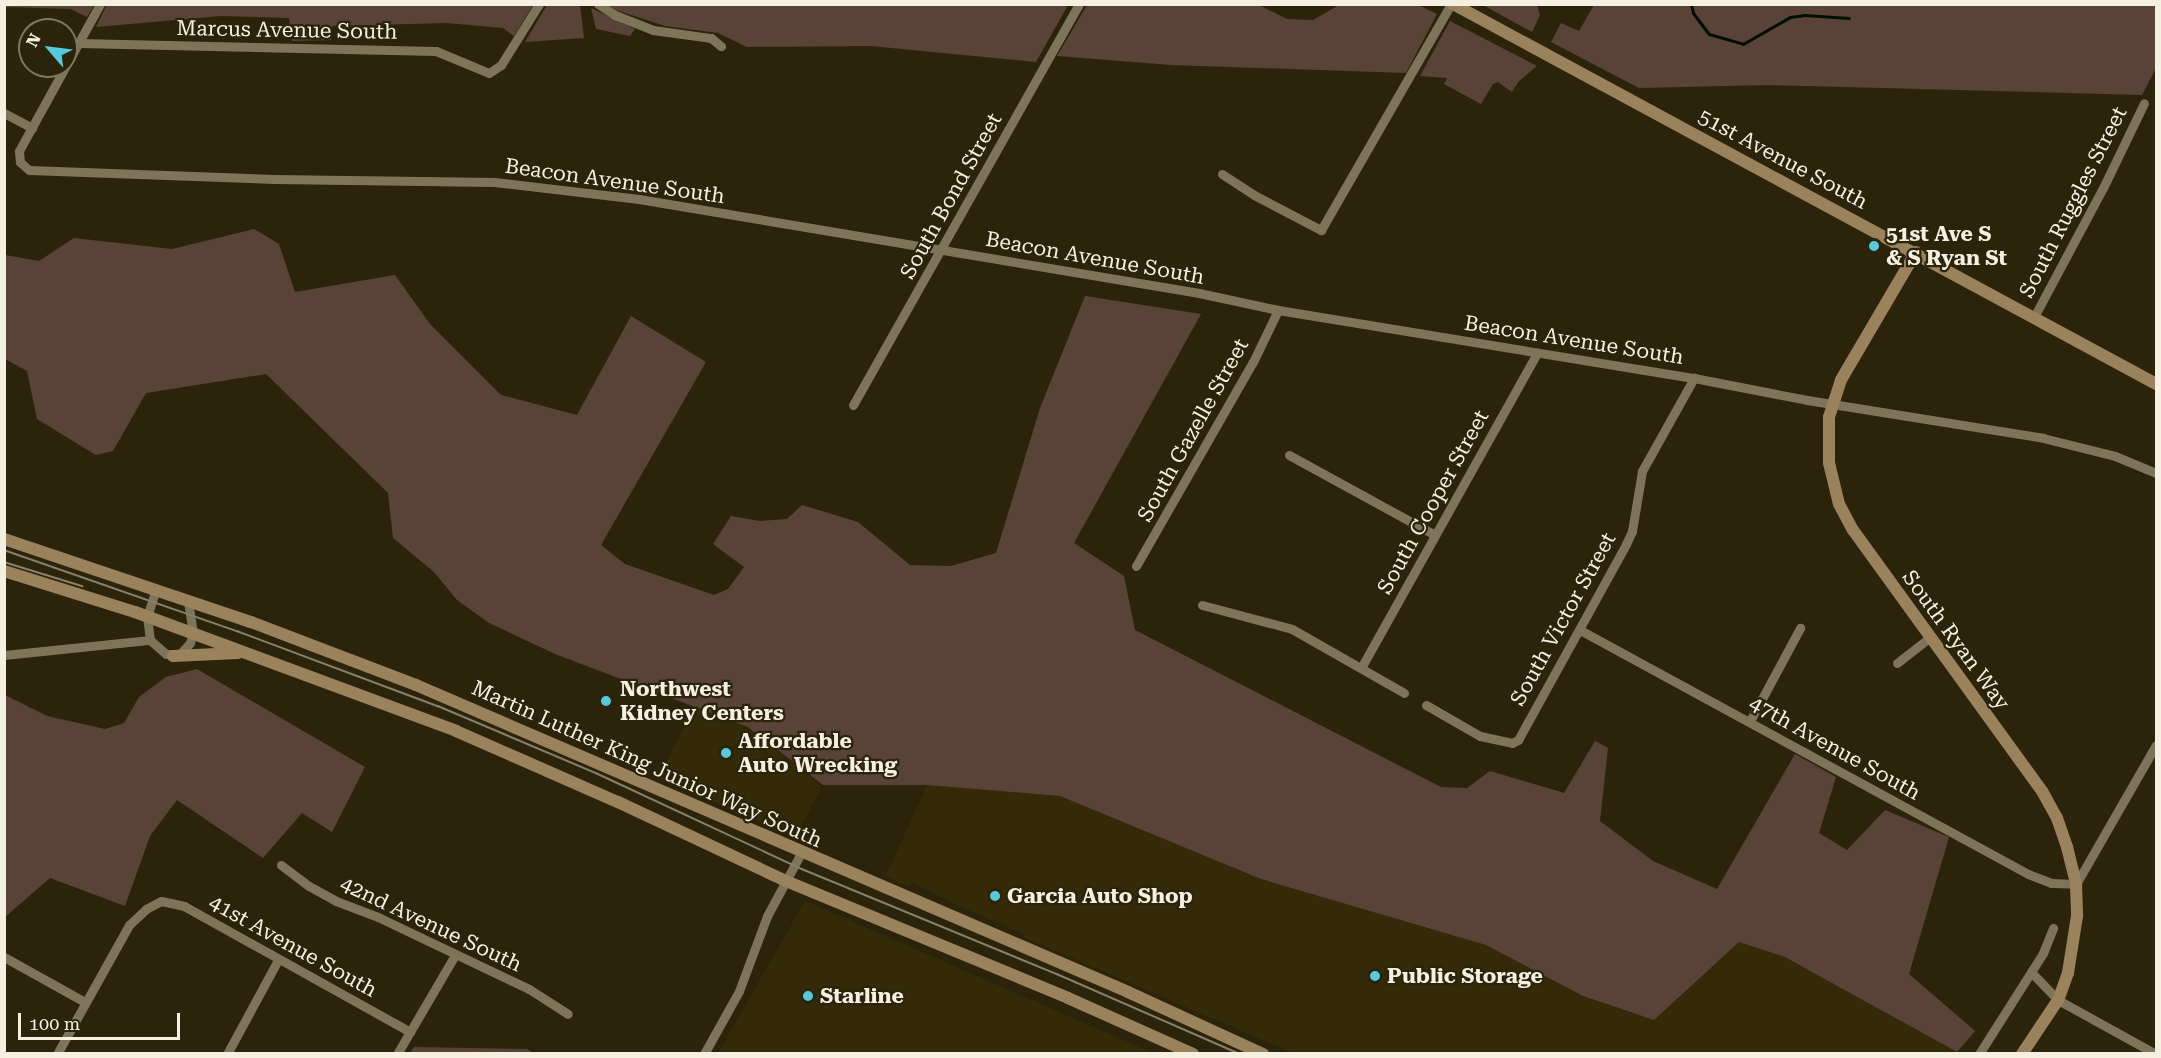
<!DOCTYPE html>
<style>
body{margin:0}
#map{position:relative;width:2161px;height:1058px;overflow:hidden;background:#2c240a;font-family:"Roboto Serif",serif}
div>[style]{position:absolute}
.built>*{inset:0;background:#352a08}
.green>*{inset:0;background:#594339}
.stream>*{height:3px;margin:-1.5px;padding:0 1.5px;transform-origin:1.5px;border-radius:1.5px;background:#020e00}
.street>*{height:9px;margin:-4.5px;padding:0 4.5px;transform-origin:4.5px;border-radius:4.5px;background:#7d7459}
.secondary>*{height:12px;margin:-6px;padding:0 6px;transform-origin:6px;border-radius:6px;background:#99825c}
.tram>*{height:1.5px;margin:-0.75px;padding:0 0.75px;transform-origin:0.75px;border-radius:0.75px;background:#87806b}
.dots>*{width:16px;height:16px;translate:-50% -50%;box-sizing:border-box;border:3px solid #2c240a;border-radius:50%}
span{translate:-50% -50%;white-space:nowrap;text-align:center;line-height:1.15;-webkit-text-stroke:4.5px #2c240a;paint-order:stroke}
.street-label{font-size:21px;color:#f5f0e1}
.poi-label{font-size:21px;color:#f5f0e1;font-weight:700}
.left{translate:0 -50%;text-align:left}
.frame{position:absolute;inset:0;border:6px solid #f5f0e1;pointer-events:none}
.north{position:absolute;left:18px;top:18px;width:60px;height:60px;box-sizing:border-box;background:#2c240a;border:2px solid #7c7660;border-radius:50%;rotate:298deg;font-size:16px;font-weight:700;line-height:24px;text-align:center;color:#f5f0e1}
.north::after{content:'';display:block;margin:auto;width:21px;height:27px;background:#54cadc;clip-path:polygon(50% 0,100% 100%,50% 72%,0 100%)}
.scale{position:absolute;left:18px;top:1013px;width:162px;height:27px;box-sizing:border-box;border:3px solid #f5f0e1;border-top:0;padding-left:8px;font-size:18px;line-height:21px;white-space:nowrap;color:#f5f0e1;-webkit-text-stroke:4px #2c240a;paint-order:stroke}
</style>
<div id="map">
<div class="built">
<div style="clip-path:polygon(695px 707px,748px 727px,822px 786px,796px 837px,658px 778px)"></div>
<div style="clip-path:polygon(927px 785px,1060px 796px,1261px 879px,1486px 945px,1583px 996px,1654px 1020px,1739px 942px,1785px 957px,1957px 1052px,1293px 1053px,1024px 937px,1025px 934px,952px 903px,912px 882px,909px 887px,886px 876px)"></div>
<div style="clip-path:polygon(805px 901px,1153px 1053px,718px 1053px)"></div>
</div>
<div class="green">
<div style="clip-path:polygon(107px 4px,533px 4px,533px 5px,514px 36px,503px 28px,447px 23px,332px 26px,331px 40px,292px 41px,289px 18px,221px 16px,96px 27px)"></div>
<div style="clip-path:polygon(4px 5px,5px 4px,94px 5px,87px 17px,71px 9px,5px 7px)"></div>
<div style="clip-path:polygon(547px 5px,580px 5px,584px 38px,525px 42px)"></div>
<div style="clip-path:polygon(608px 5px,1068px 5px,1036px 62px,871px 46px,747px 47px,718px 33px,665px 26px,616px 10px)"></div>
<div style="clip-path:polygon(1339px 5px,1418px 5px,1437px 14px,1406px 73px,1171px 65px,1057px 56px,1087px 5px,1259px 5px,1287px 19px,1313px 20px)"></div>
<div style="clip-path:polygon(1483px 5px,1537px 5px,1540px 15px,1532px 32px)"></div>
<div style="clip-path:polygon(1594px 5px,2156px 5px,2156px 68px,2142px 95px,1767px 85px,1639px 88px,1551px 42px,1561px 23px,1579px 31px)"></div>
<div style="clip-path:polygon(591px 8px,635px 29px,630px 36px,596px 29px)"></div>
<div style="clip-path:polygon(1450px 21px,1537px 66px,1519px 81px,1512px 92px,1498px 82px,1493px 84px,1481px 104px,1444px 84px,1447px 78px,1420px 76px)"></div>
<div style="clip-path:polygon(254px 229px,279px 244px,295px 292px,395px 275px,430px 324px,501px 395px,577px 415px,631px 316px,706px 362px,601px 545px,625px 564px,714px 595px,728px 589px,744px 567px,713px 544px,731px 516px,760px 521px,787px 519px,802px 505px,858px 522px,910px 565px,951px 566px,996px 553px,1040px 408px,1085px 296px,1201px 314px,1074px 543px,1124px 576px,1135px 630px,1441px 787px,1467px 788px,1490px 771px,1564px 793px,1595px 741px,1608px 748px,1600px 821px,1653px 861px,1717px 889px,1795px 754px,1836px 777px,1819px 833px,1847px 850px,1885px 810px,1949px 837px,1909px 974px,1975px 1031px,1957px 1052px,1785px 957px,1739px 942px,1654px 1020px,1583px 996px,1486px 945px,1261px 879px,1060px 796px,927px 785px,823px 785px,748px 727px,555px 654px,489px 623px,457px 600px,434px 572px,393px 538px,388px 493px,266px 374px,146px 393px,113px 451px,96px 455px,37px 419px,27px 371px,5px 359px,5px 255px,39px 261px,74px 238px,172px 249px)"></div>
<div style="clip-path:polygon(197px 669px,365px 767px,332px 832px,302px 813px,263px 858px,177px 800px,150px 836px,125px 906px,50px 878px,5px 917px,5px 695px,47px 716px,105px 729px,124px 723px,139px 697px,166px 677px)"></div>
<div style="clip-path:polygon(414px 1047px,527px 1049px,533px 1053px,410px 1053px)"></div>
</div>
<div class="stream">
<div style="left:1691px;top:4px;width:9px;rotate:77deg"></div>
<div style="left:1693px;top:13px;width:26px;rotate:53deg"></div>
<div style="left:1709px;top:34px;width:35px;rotate:16deg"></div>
<div style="left:1743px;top:44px;width:54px;rotate:-29.9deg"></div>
<div style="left:1790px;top:17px;width:15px;rotate:-8deg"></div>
<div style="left:1805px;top:15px;width:44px;rotate:3.9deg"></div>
</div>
<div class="street">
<div style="left:100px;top:4px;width:168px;rotate:118.9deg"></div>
<div style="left:19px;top:151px;width:11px;rotate:85deg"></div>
<div style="left:20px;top:162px;width:12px;rotate:42deg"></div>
<div style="left:29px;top:170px;width:245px;rotate:2.1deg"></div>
<div style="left:274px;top:179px;width:220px;rotate:0.8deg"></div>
<div style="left:494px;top:182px;width:146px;rotate:6.7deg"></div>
<div style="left:639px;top:199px;width:568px;rotate:9.53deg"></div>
<div style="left:1199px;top:293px;width:81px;rotate:12.1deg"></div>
<div style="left:1278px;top:310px;width:422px;rotate:9.3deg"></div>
<div style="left:1694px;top:378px;width:115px;rotate:11deg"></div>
<div style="left:1807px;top:400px;width:239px;rotate:9.1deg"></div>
<div style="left:2043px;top:438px;width:74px;rotate:14deg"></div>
<div style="left:2115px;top:456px;width:44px;rotate:22.5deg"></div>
<div style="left:598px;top:4px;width:20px;rotate:33deg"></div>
<div style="left:615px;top:15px;width:41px;rotate:21.5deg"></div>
<div style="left:653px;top:30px;width:59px;rotate:7.9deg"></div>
<div style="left:711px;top:38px;width:13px;rotate:39deg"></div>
<div style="left:79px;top:43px;width:357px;rotate:1.3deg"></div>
<div style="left:436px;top:51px;width:57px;rotate:22.5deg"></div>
<div style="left:489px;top:73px;width:14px;rotate:-34deg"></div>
<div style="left:501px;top:65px;width:72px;rotate:-58.1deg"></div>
<div style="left:4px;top:113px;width:32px;rotate:28deg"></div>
<div style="left:1222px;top:174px;width:38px;rotate:33deg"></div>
<div style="left:1254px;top:195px;width:76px;rotate:27.6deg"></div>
<div style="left:1321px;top:230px;width:261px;rotate:-60.1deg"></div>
<div style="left:2034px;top:317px;width:146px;rotate:-61.9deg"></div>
<div style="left:2103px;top:188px;width:94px;rotate:-64.2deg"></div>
<div style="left:853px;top:405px;width:460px;rotate:-60.6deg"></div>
<div style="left:1289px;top:455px;width:166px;rotate:28.7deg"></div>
<div style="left:1136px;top:566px;width:235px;rotate:-60.2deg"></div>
<div style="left:1253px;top:362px;width:58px;rotate:-64.3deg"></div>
<div style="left:156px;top:589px;width:28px;rotate:108deg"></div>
<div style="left:147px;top:616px;width:24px;rotate:83deg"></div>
<div style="left:150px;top:640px;width:21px;rotate:41deg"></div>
<div style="left:166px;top:654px;width:14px"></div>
<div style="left:180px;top:654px;width:15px;rotate:-48deg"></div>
<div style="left:190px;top:643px;width:10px;rotate:-73deg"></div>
<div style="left:193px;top:633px;width:33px;rotate:-99deg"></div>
<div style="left:1202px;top:605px;width:93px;rotate:14.9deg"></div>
<div style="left:1292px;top:629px;width:129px;rotate:29.7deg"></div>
<div style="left:1580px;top:630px;width:510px;rotate:28.57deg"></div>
<div style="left:2028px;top:874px;width:25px;rotate:21deg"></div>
<div style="left:2051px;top:883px;width:25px;rotate:2deg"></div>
<div style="left:2076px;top:884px;width:160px;rotate:-60.1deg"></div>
<div style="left:4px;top:655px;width:147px;rotate:-5.9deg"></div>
<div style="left:1897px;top:663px;width:41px;rotate:-38deg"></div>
<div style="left:1361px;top:668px;width:361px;rotate:-60.8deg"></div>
<div style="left:1426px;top:705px;width:62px;rotate:29.9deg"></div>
<div style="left:1480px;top:736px;width:33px;rotate:12deg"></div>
<div style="left:1512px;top:743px;width:7px;rotate:-27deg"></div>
<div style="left:1518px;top:740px;width:224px;rotate:-61.1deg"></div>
<div style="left:1626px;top:544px;width:14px;rotate:-65deg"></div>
<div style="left:1632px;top:531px;width:61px;rotate:-80.5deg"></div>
<div style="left:1642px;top:471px;width:107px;rotate:-60.8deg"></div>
<div style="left:1750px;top:721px;width:106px;rotate:-61.7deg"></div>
<div style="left:281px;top:865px;width:35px;rotate:37deg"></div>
<div style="left:309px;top:886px;width:31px;rotate:29deg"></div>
<div style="left:336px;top:901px;width:45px;rotate:20.9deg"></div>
<div style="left:378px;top:917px;width:167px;rotate:25.5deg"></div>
<div style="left:529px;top:989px;width:46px;rotate:32.7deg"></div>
<div style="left:4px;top:957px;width:93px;rotate:29.1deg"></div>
<div style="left:2031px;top:972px;width:39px;rotate:46deg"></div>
<div style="left:2058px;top:1000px;width:112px;rotate:28.9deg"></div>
<div style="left:57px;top:1054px;width:148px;rotate:-60.8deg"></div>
<div style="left:129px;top:925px;width:23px;rotate:-43deg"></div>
<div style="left:146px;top:909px;width:17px;rotate:-28deg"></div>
<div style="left:161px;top:901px;width:24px;rotate:12deg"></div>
<div style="left:184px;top:906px;width:259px;rotate:29.1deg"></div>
<div style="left:227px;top:1054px;width:107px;rotate:-61.5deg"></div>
<div style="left:397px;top:1054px;width:115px;rotate:-59.6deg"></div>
<div style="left:704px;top:1054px;width:72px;rotate:-60.9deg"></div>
<div style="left:739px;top:991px;width:80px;rotate:-69.5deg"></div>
<div style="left:767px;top:916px;width:72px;rotate:-61.6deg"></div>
<div style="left:1979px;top:1054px;width:120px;rotate:-57.6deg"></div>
<div style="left:2043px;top:953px;width:27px;rotate:-68deg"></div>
</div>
<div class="secondary">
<div style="left:1453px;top:4px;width:799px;rotate:28.39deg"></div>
<div style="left:1916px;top:252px;width:148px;rotate:120.4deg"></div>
<div style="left:1841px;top:380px;width:39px;rotate:108deg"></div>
<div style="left:1829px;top:417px;width:46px;rotate:90deg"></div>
<div style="left:1829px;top:463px;width:42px;rotate:76.3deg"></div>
<div style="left:1839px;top:504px;width:30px;rotate:62deg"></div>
<div style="left:1853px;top:530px;width:322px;rotate:54.1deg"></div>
<div style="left:2042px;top:791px;width:31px;rotate:61deg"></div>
<div style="left:2057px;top:818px;width:31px;rotate:71deg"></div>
<div style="left:2067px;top:847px;width:38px;rotate:76deg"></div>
<div style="left:2076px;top:884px;width:32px;rotate:88deg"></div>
<div style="left:2077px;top:916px;width:58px;rotate:99deg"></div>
<div style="left:2068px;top:973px;width:29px;rotate:110deg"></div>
<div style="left:2058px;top:1000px;width:65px;rotate:123.7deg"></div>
<div style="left:4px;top:539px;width:261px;rotate:18.6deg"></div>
<div style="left:251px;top:622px;width:177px;rotate:20.9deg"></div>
<div style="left:416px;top:685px;width:775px;rotate:23.32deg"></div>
<div style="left:1128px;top:992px;width:149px;rotate:24.7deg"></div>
<div style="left:4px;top:571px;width:137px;rotate:17.4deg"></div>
<div style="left:135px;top:612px;width:342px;rotate:20.3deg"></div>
<div style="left:456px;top:731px;width:177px;rotate:23.7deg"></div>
<div style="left:618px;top:802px;width:186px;rotate:25.2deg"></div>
<div style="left:786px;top:881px;width:305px;rotate:22.5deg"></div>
<div style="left:1068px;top:998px;width:137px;rotate:24.1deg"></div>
<div style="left:173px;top:656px;width:65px;rotate:-2.6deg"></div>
</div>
<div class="tram">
<div style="left:4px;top:550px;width:247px;rotate:19.2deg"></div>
<div style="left:237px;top:631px;width:215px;rotate:20.5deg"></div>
<div style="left:438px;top:706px;width:172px;rotate:23deg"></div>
<div style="left:596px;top:773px;width:227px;rotate:25deg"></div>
<div style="left:802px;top:869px;width:276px;rotate:22.4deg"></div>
<div style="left:1057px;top:974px;width:200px;rotate:23.6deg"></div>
<div style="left:4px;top:562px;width:82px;rotate:17.1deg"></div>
</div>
<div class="dots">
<div style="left:1874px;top:246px;background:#54cadc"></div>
<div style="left:606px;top:701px;background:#54cadc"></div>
<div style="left:726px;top:753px;background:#54cadc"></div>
<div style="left:995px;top:896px;background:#54cadc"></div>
<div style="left:1375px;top:976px;background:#54cadc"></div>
<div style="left:808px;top:996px;background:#54cadc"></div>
</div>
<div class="street-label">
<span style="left:287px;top:30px;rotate:1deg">Marcus Avenue South</span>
<span style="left:1783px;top:159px;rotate:28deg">51st Avenue South</span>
<span style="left:615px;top:181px;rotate:8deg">Beacon Avenue South</span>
<span style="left:951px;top:196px;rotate:-61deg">South Bond Street</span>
<span style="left:2073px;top:202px;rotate:-63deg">South Ruggles Street</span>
<span style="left:1095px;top:258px;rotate:10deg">Beacon Avenue South</span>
<span style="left:1574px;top:340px;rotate:9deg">Beacon Avenue South</span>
<span style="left:1193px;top:430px;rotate:-61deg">South Gazelle Street</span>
<span style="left:1433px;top:502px;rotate:-61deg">South Cooper Street</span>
<span style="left:1563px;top:619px;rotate:-61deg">South Victor Street</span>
<span style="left:1956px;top:640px;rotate:54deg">South Ryan Way</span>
<span style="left:1835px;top:748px;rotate:29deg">47th Avenue South</span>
<span style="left:647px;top:764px;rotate:24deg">Martin Luther King Junior Way South</span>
<span style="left:431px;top:924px;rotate:25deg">42nd Avenue South</span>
<span style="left:293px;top:946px;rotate:29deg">41st Avenue South</span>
</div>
<div class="poi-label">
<span class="left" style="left:1886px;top:246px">51st Ave S<br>&amp; S Ryan St</span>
<span class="left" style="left:620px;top:701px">Northwest<br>Kidney Centers</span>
<span class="left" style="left:738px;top:753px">Affordable<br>Auto Wrecking</span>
<span class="left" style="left:1007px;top:896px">Garcia Auto Shop</span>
<span class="left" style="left:1387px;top:976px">Public Storage</span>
<span class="left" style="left:820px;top:996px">Starline</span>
</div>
<div class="frame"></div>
<div class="north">N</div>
<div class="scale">100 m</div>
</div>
